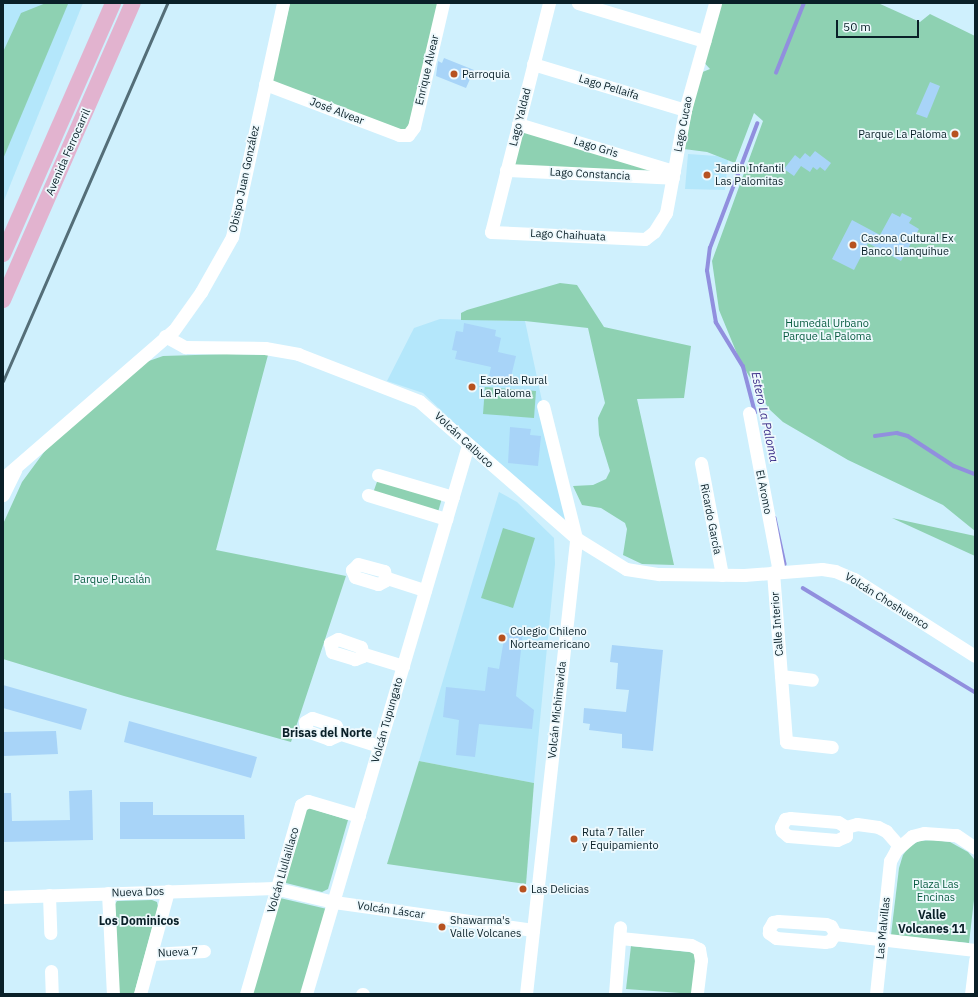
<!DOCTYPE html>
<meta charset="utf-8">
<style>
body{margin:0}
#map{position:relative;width:978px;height:997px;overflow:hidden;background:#cff0fd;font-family:"IBM Plex Sans",sans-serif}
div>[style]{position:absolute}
.built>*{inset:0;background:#b4e7fb}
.green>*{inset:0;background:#8ed1b2}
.stream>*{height:3.5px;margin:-1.75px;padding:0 1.75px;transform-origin:1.75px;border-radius:1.75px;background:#918fde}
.building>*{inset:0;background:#a8d4f8}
.minor>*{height:13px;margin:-6.5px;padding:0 6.5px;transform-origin:6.5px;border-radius:6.5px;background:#fff}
.major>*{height:16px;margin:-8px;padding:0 8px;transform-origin:8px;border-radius:8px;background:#e2b3cf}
.rail>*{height:3px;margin:-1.5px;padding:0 1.5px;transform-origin:1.5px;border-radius:1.5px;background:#546e78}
.dots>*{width:11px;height:11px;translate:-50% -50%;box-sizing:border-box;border:2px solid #eef9fd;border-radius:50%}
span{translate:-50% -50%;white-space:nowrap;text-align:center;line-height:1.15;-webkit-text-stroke:3.5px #eef9fd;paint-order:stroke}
.street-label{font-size:11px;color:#0a2028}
.poi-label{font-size:11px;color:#0a2028}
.left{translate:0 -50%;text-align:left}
.right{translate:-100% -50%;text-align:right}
.park-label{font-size:11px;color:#095c41}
.water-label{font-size:12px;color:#3b2d88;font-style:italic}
.neighbourhood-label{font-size:12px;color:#0a2028;font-weight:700}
.frame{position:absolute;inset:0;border:4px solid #0a2028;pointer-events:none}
.scale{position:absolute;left:836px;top:20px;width:83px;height:18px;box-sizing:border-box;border:2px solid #0a2028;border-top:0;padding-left:5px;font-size:12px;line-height:14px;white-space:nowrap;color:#0a2028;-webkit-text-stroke:3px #eef9fd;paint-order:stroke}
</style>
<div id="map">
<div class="built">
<div style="clip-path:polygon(3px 3px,83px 3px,3px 203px)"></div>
<div style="clip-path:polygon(688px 154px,717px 156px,728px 160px,725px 190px,685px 189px)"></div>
<div style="clip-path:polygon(440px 319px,525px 321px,568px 523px,482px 450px,423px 393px,387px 381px,414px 328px)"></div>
<div style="clip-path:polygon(499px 492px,517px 502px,554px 538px,555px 564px,534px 783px,419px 761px)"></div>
</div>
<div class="green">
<div style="clip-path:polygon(46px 3px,68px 4px,3px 159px,3px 52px,21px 13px)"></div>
<div style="clip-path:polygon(290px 3px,440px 3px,407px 132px,272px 81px)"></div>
<div style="clip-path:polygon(718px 3px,878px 3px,920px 22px,930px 14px,975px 36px,975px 531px,943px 505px,848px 460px,783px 422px,769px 409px,740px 361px,719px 310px,712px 261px,763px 121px,754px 113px,735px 163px,707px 152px,684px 149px,700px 73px,710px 69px,700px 58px)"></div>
<div style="clip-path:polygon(523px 128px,660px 171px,514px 166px)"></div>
<div style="clip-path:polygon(560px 283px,577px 285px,604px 327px,691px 346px,684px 398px,637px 399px,674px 565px,642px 564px,623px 555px,627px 529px,625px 523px,601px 508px,582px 505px,573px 486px,593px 485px,606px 479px,610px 471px,599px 435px,598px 418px,605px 403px,588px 328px,525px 321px,461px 320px,461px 313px,467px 310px)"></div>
<div style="clip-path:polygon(227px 354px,268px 355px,216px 550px,346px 576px,291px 742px,124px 696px,3px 659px,3px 524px,22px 482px,50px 444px,146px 362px,163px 356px)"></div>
<div style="clip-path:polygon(485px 387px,536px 391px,534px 418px,483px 414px)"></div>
<div style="clip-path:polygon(378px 479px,442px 498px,438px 512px,373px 493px)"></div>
<div style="clip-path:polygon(892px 518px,975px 536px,975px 556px)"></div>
<div style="clip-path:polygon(503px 528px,535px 538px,513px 608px,481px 598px)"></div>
<div style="clip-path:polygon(419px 761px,534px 783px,526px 884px,387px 864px)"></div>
<div style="clip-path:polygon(306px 807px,348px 820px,328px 889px,322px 892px,286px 883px,284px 879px)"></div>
<div style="clip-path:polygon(934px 840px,950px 842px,968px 852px,974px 859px,975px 891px,969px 943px,891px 935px,899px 868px,903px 855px,909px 847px,919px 841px)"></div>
<div style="clip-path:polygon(280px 898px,327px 909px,302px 994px,250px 994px)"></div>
<div style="clip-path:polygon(152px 900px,157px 902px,158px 907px,134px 994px,116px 994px,114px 906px,117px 901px)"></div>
<div style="clip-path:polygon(631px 946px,698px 953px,694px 994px,626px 989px)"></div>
</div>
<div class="stream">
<div style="left:776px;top:73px;width:75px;rotate:-68.2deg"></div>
<div style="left:755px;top:413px;width:48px;rotate:-104.6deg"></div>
<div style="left:743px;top:367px;width:52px;rotate:-121.5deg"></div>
<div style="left:716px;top:323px;width:53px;rotate:-99.8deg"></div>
<div style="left:707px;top:271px;width:23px;rotate:-83deg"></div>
<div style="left:710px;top:248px;width:133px;rotate:-69.2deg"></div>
<div style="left:875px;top:436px;width:22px;rotate:-8deg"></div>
<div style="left:897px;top:433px;width:11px;rotate:15deg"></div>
<div style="left:908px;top:436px;width:55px;rotate:33.1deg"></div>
<div style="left:954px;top:466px;width:22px;rotate:21deg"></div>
<div style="left:775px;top:518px;width:47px;rotate:77.7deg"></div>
<div style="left:803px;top:588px;width:201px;rotate:31.2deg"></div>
</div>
<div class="building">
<div style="clip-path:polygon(444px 58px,474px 70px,466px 88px,436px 76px,438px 61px,442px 63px)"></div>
<div style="clip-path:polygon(930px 82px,940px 86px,927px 118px,916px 114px)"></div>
<div style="clip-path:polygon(815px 151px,831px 163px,825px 171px,820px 167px,817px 170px,813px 167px,810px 172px,801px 166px,794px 176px,784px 169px,795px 155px,800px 159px,805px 153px,810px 157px)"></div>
<div style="clip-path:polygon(892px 213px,900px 217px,902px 213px,912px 218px,909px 223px,919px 229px,901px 261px,868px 243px,854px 270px,832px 259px,852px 220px,880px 235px)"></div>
<div style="clip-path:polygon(464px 323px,496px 330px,495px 336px,501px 338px,498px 352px,516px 356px,510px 381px,489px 376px,491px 367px,455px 359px,457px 351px,452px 350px,456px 331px,463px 332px)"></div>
<div style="clip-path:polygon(510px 427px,531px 429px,530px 435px,541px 436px,538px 466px,508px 463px)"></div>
<div style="clip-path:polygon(511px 628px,523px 631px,516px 696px,534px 710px,532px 729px,479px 724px,475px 757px,456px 755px,459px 720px,443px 717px,446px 687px,485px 691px,488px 667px,499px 669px,505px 633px,511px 633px)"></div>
<div style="clip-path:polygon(612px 645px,663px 650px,653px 751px,622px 748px,622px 734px,589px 730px,590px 724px,583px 723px,584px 708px,626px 712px,629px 690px,616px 689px,618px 663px,610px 662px)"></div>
<div style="clip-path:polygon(3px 685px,87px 709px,81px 730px,3px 708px)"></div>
<div style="clip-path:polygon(129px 721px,257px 757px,251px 778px,124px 742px)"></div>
<div style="clip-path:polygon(56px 731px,58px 754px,3px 756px,3px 732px)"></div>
<div style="clip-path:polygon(92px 790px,93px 840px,3px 842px,3px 793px,11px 793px,12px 821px,70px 820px,69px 791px)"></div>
<div style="clip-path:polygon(120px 802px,153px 802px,153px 815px,244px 815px,245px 839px,120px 839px)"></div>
</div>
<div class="minor">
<div style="left:549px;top:3px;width:236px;rotate:104.2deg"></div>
<div style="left:491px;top:232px;width:154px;rotate:2.6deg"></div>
<div style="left:645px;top:239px;width:11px;rotate:-38deg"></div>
<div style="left:654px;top:232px;width:22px;rotate:-58deg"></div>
<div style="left:666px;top:213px;width:105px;rotate:-79.5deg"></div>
<div style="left:685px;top:110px;width:111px;rotate:-74.3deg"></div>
<div style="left:578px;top:3px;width:132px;rotate:16.8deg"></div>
<div style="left:533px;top:64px;width:159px;rotate:16.8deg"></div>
<div style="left:265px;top:84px;width:143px;rotate:20.8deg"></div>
<div style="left:399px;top:135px;width:9px"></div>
<div style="left:408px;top:135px;width:10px;rotate:-53deg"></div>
<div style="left:414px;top:127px;width:127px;rotate:-76.8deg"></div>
<div style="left:518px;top:124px;width:163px;rotate:16.8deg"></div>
<div style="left:506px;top:170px;width:167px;rotate:2.7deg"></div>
<div style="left:165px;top:336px;width:23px;rotate:29deg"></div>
<div style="left:185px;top:347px;width:80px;rotate:0.7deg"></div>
<div style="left:265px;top:348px;width:34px;rotate:10deg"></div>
<div style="left:298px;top:354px;width:130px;rotate:21.2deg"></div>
<div style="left:419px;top:401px;width:208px;rotate:41.1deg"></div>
<div style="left:576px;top:538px;width:59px;rotate:31.8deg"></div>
<div style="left:626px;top:569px;width:33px;rotate:9deg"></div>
<div style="left:659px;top:574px;width:85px;rotate:0.7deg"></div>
<div style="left:744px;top:575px;width:78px;rotate:-4.4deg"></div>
<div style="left:822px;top:569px;width:13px;rotate:9deg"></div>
<div style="left:835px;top:571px;width:21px;rotate:23deg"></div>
<div style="left:854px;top:579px;width:143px;rotate:32.5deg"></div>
<div style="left:749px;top:413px;width:162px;rotate:79.3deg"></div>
<div style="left:701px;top:463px;width:114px;rotate:79.4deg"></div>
<div style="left:378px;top:475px;width:78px;rotate:16.3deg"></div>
<div style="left:3px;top:478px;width:226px;rotate:-40.9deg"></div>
<div style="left:174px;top:330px;width:47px;rotate:-54.6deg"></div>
<div style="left:201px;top:292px;width:63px;rotate:-60.6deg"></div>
<div style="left:232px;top:237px;width:239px;rotate:-77.7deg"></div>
<div style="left:3px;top:495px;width:28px;rotate:-64deg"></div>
<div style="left:368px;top:495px;width:82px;rotate:17.1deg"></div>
<div style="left:358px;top:564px;width:27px;rotate:15deg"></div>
<div style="left:384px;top:571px;width:9px;rotate:77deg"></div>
<div style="left:386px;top:580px;width:9px;rotate:153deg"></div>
<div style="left:378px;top:584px;width:24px;rotate:-163deg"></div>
<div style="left:355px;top:577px;width:8px;rotate:-113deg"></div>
<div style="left:352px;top:570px;width:8px;rotate:-45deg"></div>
<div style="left:773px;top:572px;width:170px;rotate:85.6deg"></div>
<div style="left:786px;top:742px;width:46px;rotate:6.2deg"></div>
<div style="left:387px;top:578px;width:40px;rotate:18deg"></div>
<div style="left:338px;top:639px;width:24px;rotate:19deg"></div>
<div style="left:361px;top:647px;width:9px;rotate:77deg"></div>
<div style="left:363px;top:656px;width:9px;rotate:159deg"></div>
<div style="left:355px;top:659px;width:24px;rotate:-163deg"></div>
<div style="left:332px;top:652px;width:9px;rotate:-103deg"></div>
<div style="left:330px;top:643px;width:9px;rotate:-27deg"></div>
<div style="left:364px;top:654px;width:41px;rotate:17.1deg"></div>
<div style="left:781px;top:676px;width:31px;rotate:7deg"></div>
<div style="left:312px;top:718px;width:25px;rotate:18deg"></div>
<div style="left:336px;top:726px;width:9px;rotate:77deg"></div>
<div style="left:338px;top:735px;width:10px;rotate:156deg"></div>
<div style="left:329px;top:739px;width:23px;rotate:-160deg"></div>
<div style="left:307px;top:731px;width:9px;rotate:-103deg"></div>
<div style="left:305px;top:722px;width:8px;rotate:-30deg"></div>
<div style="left:338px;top:733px;width:43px;rotate:17.6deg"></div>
<div style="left:846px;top:827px;width:9px;rotate:90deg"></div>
<div style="left:846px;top:836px;width:10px;rotate:156deg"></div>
<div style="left:837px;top:840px;width:49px;rotate:-175.3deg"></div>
<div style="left:788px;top:836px;width:8px;rotate:-140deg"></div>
<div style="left:782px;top:831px;width:4px;rotate:-104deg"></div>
<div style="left:781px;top:827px;width:9px;rotate:-63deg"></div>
<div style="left:785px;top:819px;width:5px;rotate:-11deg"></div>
<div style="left:790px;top:818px;width:48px;rotate:4.8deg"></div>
<div style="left:838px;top:822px;width:9px;rotate:32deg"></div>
<div style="left:846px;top:827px;width:11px;rotate:-15deg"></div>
<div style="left:857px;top:824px;width:21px;rotate:8deg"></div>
<div style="left:878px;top:827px;width:9px;rotate:27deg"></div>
<div style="left:886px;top:831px;width:20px;rotate:49deg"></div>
<div style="left:108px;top:893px;width:101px;rotate:87.2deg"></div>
<div style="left:49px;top:895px;width:38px;rotate:88deg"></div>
<div style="left:3px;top:897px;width:271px;rotate:-1.9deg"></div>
<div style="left:274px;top:888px;width:62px;rotate:13.1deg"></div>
<div style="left:334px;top:902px;width:201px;rotate:8deg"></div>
<div style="left:778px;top:921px;width:48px;rotate:3.6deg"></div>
<div style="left:826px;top:924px;width:5px;rotate:22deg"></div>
<div style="left:831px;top:926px;width:9px;rotate:63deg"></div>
<div style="left:835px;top:934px;width:9px;rotate:126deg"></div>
<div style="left:830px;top:941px;width:5px;rotate:169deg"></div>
<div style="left:825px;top:942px;width:49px;rotate:-175.3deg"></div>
<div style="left:776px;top:938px;width:9px;rotate:-144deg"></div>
<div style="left:769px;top:933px;width:4px;rotate:-90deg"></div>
<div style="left:769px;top:929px;width:8px;rotate:-60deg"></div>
<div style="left:773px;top:922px;width:5px;rotate:-11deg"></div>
<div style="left:835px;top:934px;width:141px;rotate:6.5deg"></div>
<div style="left:620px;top:938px;width:71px;rotate:5.6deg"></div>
<div style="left:691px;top:945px;width:9px;rotate:27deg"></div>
<div style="left:699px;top:949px;width:11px;rotate:80deg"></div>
<div style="left:701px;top:960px;width:34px;rotate:97deg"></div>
<div style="left:152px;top:954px;width:52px;rotate:-3.3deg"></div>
<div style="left:51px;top:971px;width:23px;rotate:88deg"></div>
<div style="left:140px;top:994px;width:107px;rotate:-74.8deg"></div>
<div style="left:246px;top:994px;width:197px;rotate:-73.8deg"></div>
<div style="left:301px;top:805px;width:8px;rotate:-30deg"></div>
<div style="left:308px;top:801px;width:53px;rotate:16.4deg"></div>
<div style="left:306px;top:994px;width:572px;rotate:-73.56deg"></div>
<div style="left:362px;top:994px;width:1px"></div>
<div style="left:526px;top:994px;width:459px;rotate:-83.7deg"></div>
<div style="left:576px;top:538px;width:136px;rotate:-104deg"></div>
<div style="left:615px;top:994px;width:67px;rotate:-85.7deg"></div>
<div style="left:876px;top:994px;width:134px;rotate:-84deg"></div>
<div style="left:890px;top:861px;width:13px;rotate:-61deg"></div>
<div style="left:896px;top:850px;width:21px;rotate:-41deg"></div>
<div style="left:912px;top:836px;width:12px;rotate:-14deg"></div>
<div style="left:924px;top:833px;width:32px;rotate:4deg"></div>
<div style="left:956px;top:835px;width:23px;rotate:34deg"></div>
<div style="left:971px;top:994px;width:35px;rotate:-83deg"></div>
</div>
<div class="major">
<div style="left:3px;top:254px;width:274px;rotate:-66.3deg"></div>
<div style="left:3px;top:300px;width:324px;rotate:-66.4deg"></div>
</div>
<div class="rail">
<div style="left:3px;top:381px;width:412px;rotate:-66.5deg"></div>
</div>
<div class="dots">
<div style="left:454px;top:74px;background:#b75220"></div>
<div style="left:955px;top:134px;background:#b75220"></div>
<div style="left:707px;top:175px;background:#b75220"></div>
<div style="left:853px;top:245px;background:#b75220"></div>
<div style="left:472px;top:387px;background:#b75220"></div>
<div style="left:502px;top:638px;background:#b75220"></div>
<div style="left:574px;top:839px;background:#b75220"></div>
<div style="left:523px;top:889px;background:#b75220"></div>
<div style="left:442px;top:927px;background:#b75220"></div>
</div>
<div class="street-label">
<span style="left:427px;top:70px;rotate:-77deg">Enrique Alvear</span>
<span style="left:609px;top:87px;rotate:17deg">Lago Pellaifa</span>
<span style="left:337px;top:111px;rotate:21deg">José Alvear</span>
<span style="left:520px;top:117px;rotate:-76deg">Lago Yaldad</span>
<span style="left:683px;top:124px;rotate:-79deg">Lago Cucao</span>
<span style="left:596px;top:147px;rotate:17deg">Lago Gris</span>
<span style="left:68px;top:152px;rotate:-66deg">Avenida Ferrocarril</span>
<span style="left:590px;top:174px;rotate:3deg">Lago Constancia</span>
<span style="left:244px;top:179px;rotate:-78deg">Obispo Juan González</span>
<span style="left:568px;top:235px;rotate:3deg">Lago Chaihuata</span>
<span style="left:464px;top:440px;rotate:43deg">Volcán Calbuco</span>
<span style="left:764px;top:492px;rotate:79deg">El Aromo</span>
<span style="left:711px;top:519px;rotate:79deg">Ricardo García</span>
<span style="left:887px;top:601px;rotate:32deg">Volcán Choshuenco</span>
<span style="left:777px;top:624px;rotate:-94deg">Calle Interior</span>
<span style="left:557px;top:710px;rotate:-84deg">Volcán Michimavida</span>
<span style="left:387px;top:720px;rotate:-74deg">Volcán Tupungato</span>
<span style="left:283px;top:870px;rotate:-74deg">Volcán Llullaillaco</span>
<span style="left:138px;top:892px;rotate:-2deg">Nueva Dos</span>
<span style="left:391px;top:910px;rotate:8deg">Volcán Láscar</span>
<span style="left:883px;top:928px;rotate:-84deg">Las Malvillas</span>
<span style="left:178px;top:952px;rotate:-3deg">Nueva 7</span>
</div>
<div class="poi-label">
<span class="left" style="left:462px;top:74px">Parroquia</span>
<span class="right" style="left:947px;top:134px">Parque La Paloma</span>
<span class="left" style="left:715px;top:175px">Jardin Infantil<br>Las Palomitas</span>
<span class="left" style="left:861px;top:245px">Casona Cultural Ex<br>Banco Llanquihue</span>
<span class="left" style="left:480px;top:387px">Escuela Rural<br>La Paloma</span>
<span class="left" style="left:510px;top:638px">Colegio Chileno<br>Norteamericano</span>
<span class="left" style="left:582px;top:839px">Ruta 7 Taller<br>y Equipamiento</span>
<span class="left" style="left:531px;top:889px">Las Delicias</span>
<span class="left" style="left:450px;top:927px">Shawarma's<br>Valle Volcanes</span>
</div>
<div class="park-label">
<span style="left:827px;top:330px">Humedal Urbano<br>Parque La Paloma</span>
<span style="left:112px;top:579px">Parque Pucalán</span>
<span style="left:936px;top:891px">Plaza Las<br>Encinas</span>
</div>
<div class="water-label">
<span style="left:765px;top:417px;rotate:78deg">Estero La Paloma</span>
</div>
<div class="neighbourhood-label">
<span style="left:327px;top:733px">Brisas del Norte</span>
<span style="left:932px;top:922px">Valle<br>Volcanes 11</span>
<span style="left:139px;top:921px">Los Dominicos</span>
</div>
<div class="frame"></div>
<div class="scale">50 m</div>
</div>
